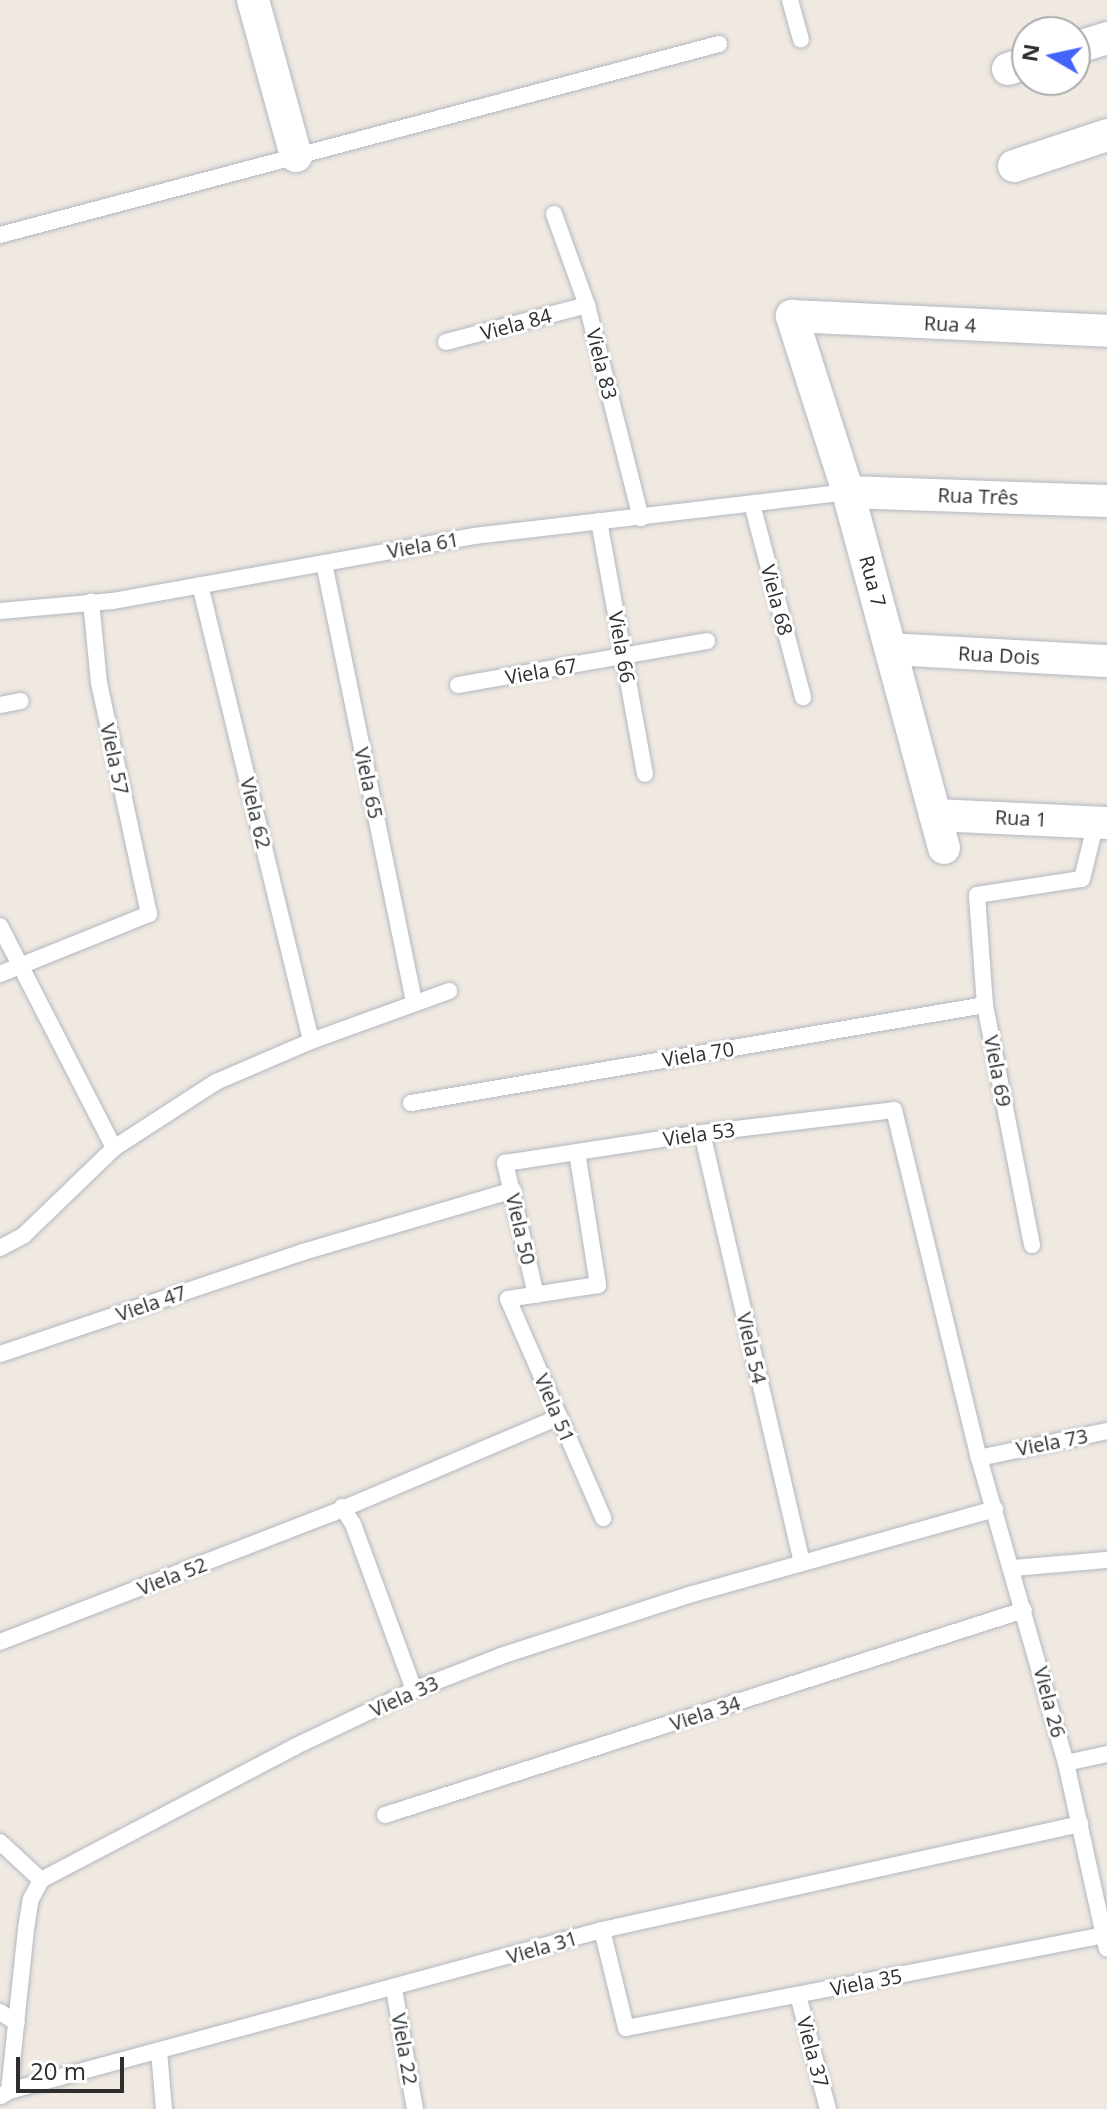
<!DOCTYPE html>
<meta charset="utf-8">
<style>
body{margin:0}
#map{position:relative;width:1107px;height:2109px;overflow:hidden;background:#efe9e1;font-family:"Open Sans",sans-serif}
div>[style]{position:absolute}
.roads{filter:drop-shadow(0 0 2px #b4b7c1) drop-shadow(0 0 2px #b4b7c1)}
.service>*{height:16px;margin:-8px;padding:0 8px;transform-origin:8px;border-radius:8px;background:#fff}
.minor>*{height:32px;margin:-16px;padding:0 16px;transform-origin:16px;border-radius:16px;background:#fff}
span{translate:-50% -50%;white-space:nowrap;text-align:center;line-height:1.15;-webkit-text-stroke:6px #fff;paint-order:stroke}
.street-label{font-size:20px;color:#2e2e2e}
.north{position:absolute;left:1011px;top:16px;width:80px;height:80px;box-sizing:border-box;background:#fff;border:2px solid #ababab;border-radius:50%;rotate:279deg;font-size:22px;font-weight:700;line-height:32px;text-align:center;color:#2e2e2e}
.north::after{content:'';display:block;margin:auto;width:28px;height:36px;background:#4264fb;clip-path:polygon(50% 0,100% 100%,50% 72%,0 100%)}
.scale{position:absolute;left:16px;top:2057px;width:108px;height:36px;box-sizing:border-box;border:4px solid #2e2e2e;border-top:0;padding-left:10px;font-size:24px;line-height:28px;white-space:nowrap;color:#2e2e2e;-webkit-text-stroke:6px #fff;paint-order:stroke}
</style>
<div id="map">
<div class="roads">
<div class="service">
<div style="left:790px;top:0;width:41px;rotate:74.6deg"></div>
<div style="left:554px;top:214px;width:97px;rotate:70.1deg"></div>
<div style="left:587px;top:305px;width:220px;rotate:75.8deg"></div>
<div style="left:0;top:235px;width:744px;rotate:-14.88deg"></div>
<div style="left:446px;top:342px;width:146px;rotate:-14.7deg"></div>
<div style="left:752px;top:504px;width:200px;rotate:75.2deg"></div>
<div style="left:599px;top:521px;width:257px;rotate:79.7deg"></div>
<div style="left:324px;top:563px;width:449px;rotate:78.4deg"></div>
<div style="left:200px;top:585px;width:469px;rotate:76.3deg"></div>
<div style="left:0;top:611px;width:113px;rotate:-5.1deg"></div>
<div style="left:113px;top:601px;width:367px;rotate:-10.2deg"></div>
<div style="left:474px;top:536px;width:377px;rotate:-6.7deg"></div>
<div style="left:458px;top:685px;width:253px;rotate:-10deg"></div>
<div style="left:0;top:705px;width:21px;rotate:-11deg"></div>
<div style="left:0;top:926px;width:250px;rotate:62.8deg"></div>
<div style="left:0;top:974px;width:161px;rotate:-21.9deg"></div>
<div style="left:149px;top:914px;width:236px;rotate:-102.2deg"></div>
<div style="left:99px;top:683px;width:82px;rotate:-95.6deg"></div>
<div style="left:411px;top:1103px;width:582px;rotate:-9.69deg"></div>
<div style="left:702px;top:1133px;width:441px;rotate:76.9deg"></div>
<div style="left:577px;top:1152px;width:135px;rotate:81deg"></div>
<div style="left:598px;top:1285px;width:91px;rotate:171.2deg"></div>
<div style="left:508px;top:1299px;width:239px;rotate:66.5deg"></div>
<div style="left:1032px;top:1245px;width:245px;rotate:-101.1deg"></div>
<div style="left:985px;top:1005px;width:110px;rotate:-94.2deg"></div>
<div style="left:977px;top:895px;width:106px;rotate:-8.7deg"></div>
<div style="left:1082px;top:879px;width:59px;rotate:-76.2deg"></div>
<div style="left:0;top:1248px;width:27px;rotate:-28deg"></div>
<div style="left:24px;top:1235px;width:125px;rotate:-44deg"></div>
<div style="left:114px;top:1148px;width:121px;rotate:-32.9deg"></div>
<div style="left:216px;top:1082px;width:103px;rotate:-23.3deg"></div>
<div style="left:311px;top:1041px;width:147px;rotate:-19.9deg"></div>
<div style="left:536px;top:1295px;width:136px;rotate:-103.2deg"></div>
<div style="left:505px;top:1163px;width:199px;rotate:-8.7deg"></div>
<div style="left:702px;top:1133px;width:193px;rotate:-6.8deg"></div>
<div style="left:894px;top:1110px;width:358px;rotate:76.3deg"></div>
<div style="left:0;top:1354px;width:320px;rotate:-18.6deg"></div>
<div style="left:303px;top:1252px;width:219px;rotate:-16.4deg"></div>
<div style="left:1107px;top:1431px;width:131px;rotate:168.1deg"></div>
<div style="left:979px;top:1458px;width:317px;rotate:74.1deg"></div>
<div style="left:1066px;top:1763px;width:190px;rotate:77.6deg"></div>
<div style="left:342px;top:1507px;width:20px;rotate:57deg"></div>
<div style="left:353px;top:1524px;width:177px;rotate:69.8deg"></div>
<div style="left:1013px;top:1568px;width:94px;rotate:-4.9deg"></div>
<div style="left:0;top:1642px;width:357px;rotate:-21.2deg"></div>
<div style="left:333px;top:1513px;width:246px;rotate:-23deg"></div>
<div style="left:1066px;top:1763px;width:42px;rotate:-12.4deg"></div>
<div style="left:385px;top:1815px;width:671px;rotate:-17.79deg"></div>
<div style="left:0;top:1842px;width:56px;rotate:42.8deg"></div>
<div style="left:602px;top:1930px;width:101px;rotate:76.2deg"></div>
<div style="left:626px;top:2028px;width:488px;rotate:-11deg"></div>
<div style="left:394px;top:1989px;width:122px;rotate:80.1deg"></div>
<div style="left:798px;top:1995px;width:118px;rotate:75.3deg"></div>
<div style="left:0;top:2012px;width:20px;rotate:33deg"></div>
<div style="left:159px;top:2051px;width:58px;rotate:85.1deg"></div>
<div style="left:9px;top:2091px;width:163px;rotate:-84deg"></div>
<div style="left:26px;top:1929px;width:30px;rotate:-81deg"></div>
<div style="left:31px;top:1899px;width:21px;rotate:-62deg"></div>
<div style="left:41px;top:1880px;width:286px;rotate:-27.7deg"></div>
<div style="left:294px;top:1747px;width:133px;rotate:-25.4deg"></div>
<div style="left:414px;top:1690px;width:93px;rotate:-21.3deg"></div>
<div style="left:501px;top:1656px;width:198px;rotate:-18deg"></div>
<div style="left:689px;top:1595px;width:318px;rotate:-15.7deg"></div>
<div style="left:1px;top:2096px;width:9px;rotate:-32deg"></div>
<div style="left:9px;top:2091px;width:614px;rotate:-15.19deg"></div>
<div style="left:602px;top:1930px;width:490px;rotate:-12.5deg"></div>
</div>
<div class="minor">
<div style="left:253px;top:0;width:162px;rotate:74.6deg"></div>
<div style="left:1075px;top:48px;width:34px;rotate:-17deg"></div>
<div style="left:1008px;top:69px;width:20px;rotate:-18deg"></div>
<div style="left:1014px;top:166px;width:98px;rotate:-18.4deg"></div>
<div style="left:848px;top:492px;width:259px;rotate:2deg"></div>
<div style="left:891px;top:649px;width:216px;rotate:3.2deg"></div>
<div style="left:935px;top:815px;width:172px;rotate:2.7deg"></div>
<div style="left:944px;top:848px;width:369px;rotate:-105.1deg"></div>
<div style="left:848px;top:492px;width:185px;rotate:-107.7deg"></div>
<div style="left:792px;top:316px;width:315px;rotate:2.7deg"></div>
</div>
</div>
<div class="street-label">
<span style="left:516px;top:324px;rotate:-15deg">Viela 84</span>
<span style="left:950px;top:324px;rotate:3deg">Rua 4</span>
<span style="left:602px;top:364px;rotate:76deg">Viela 83</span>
<span style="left:978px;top:496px;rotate:2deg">Rua Três</span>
<span style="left:423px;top:545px;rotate:-10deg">Viela 61</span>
<span style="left:873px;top:581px;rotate:75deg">Rua 7</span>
<span style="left:777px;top:600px;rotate:75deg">Viela 68</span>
<span style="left:622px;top:647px;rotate:80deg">Viela 66</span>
<span style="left:999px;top:655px;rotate:3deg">Rua Dois</span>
<span style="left:541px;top:671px;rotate:-10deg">Viela 67</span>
<span style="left:115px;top:759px;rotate:78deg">Viela 57</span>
<span style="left:369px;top:783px;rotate:78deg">Viela 65</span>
<span style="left:256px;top:813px;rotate:76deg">Viela 62</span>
<span style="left:1021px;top:818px;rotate:3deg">Rua 1</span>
<span style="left:698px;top:1054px;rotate:-9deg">Viela 70</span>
<span style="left:998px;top:1071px;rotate:79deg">Viela 69</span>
<span style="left:699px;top:1134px;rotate:-8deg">Viela 53</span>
<span style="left:521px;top:1229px;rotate:77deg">Viela 50</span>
<span style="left:151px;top:1303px;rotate:-19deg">Viela 47</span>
<span style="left:752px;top:1348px;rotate:77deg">Viela 54</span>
<span style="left:555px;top:1408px;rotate:67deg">Viela 51</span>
<span style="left:1052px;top:1442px;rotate:-11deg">Viela 73</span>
<span style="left:172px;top:1576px;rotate:-21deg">Viela 52</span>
<span style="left:404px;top:1696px;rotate:-24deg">Viela 33</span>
<span style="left:1050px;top:1702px;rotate:75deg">Viela 26</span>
<span style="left:705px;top:1713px;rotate:-18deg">Viela 34</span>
<span style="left:542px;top:1947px;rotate:-16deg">Viela 31</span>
<span style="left:866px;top:1982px;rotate:-11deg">Viela 35</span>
<span style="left:405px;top:2049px;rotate:80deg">Viela 22</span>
<span style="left:813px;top:2052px;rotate:75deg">Viela 37</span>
</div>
<div class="north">N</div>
<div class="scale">20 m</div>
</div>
